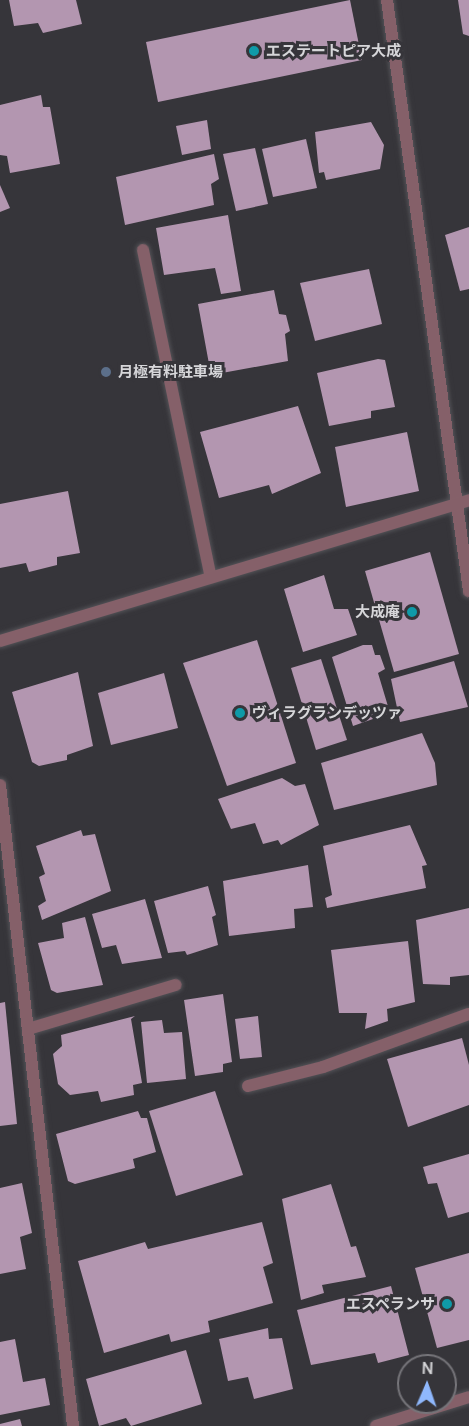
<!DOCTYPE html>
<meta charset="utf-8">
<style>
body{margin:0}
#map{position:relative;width:469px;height:1426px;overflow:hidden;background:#36353a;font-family:Manrope,"Noto Sans JP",sans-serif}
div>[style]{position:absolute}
.building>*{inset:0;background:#b396b0}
.roads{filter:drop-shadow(0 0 2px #535257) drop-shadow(0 0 2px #535257)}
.service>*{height:12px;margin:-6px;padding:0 6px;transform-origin:6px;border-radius:6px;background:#856069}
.minor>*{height:12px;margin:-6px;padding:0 6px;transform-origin:6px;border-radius:6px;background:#856069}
.tertiary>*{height:12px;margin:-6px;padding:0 6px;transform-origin:6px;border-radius:6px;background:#856069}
.dots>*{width:16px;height:16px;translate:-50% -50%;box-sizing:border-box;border:3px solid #36353a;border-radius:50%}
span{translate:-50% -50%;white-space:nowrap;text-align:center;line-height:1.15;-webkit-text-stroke:6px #36353a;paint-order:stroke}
.poi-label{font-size:15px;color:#d6d6d9;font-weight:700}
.left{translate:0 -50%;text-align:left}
.right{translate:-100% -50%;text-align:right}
.north{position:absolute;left:397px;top:1354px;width:60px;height:60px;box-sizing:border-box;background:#36353a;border:2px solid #76757a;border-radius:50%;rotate:2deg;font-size:16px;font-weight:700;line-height:24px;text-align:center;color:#d6d6d9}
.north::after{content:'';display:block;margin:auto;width:21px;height:27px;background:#8fb8fd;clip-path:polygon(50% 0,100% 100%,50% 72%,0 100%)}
</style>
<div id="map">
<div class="building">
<div style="clip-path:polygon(9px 0,76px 0,82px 24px,43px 33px,38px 23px,14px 26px)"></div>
<div style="clip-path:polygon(350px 0,362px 60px,158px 102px,146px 42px)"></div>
<div style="clip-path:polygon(458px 0,469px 0,469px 36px,463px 34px)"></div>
<div style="clip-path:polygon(41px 95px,43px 107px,50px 107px,60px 164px,10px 173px,7px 156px,0 155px,0 105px)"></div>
<div style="clip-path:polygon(207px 120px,211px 149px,182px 155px,176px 126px)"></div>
<div style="clip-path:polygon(371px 122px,384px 145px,380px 169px,326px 180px,324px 172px,319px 173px,315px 132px)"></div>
<div style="clip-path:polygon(306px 139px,317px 188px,273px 197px,262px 149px)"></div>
<div style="clip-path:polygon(255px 148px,268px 204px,236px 211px,223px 154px)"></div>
<div style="clip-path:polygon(214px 154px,219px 179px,211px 184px,214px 205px,125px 225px,116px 177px)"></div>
<div style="clip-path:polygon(0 185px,10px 208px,0 212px)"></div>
<div style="clip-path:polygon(228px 215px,241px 291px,221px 294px,215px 268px,164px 275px,156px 228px)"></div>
<div style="clip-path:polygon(469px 227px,469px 289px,460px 291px,445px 235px)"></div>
<div style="clip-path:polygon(369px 269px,382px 324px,315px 341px,300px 283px)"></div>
<div style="clip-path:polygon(274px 290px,279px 314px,286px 315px,290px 331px,285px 334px,288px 361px,211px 375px,198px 304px)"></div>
<div style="clip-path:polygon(378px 359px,385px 360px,395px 407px,371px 411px,371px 418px,329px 426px,317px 373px)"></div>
<div style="clip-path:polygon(298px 406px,321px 473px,272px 494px,269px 485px,219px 498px,200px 432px)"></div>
<div style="clip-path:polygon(407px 432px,419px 491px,346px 507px,335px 447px)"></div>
<div style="clip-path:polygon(68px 491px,80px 553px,57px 557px,57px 565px,29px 572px,26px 563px,0 568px,0 504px)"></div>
<div style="clip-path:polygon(430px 552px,459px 654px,394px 672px,365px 571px)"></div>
<div style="clip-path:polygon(324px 575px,334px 609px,348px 609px,357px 635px,303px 652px,284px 589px)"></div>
<div style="clip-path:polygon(257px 640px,296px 763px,227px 786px,183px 663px)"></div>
<div style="clip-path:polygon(363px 645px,372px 645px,375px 655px,380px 655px,385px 669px,378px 673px,390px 713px,353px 726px,332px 657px)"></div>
<div style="clip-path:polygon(321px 659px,347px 740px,316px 750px,291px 668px)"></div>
<div style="clip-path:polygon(454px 661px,468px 707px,400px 722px,391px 679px)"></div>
<div style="clip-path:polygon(78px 672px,93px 746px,67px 755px,67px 760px,39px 766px,32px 762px,12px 692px)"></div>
<div style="clip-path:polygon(164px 673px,178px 728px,111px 745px,98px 693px)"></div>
<div style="clip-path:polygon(422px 733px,435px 763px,437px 785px,334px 810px,321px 763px)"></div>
<div style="clip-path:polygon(282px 778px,295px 786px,305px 784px,319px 825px,281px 845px,278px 840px,263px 844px,255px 823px,231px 829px,218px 799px)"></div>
<div style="clip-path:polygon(410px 825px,427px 865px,422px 866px,426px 888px,327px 908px,325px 898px,332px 895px,323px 846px)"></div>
<div style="clip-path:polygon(81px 830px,83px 836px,95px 834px,111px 891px,42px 920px,38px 906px,46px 901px,39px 877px,45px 874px,36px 846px)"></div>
<div style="clip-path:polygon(308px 865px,313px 907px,294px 909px,295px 928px,229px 936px,223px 881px)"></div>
<div style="clip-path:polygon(208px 886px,216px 915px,212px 917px,218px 945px,187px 955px,185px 951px,168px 953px,154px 901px)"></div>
<div style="clip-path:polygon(145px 899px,162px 958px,122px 964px,116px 945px,102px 948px,92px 914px)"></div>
<div style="clip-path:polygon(469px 908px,469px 975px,450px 977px,450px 985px,423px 984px,416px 920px)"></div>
<div style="clip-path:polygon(85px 917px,103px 985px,57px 993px,51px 990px,38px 943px,64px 938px,62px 923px)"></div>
<div style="clip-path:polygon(408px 941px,415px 1002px,387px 1009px,388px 1021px,365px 1029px,367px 1013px,339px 1013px,331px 950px)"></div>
<div style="clip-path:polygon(223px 994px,232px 1062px,223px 1064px,223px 1072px,195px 1076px,184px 1000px)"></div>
<div style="clip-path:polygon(5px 1002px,17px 1124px,0 1126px,0 1003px)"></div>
<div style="clip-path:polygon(135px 1016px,131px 1019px,142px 1083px,133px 1085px,134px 1095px,101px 1102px,98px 1091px,70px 1095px,58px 1084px,53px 1054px,62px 1046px,61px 1035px)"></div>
<div style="clip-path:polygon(258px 1016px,262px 1057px,240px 1059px,235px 1019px)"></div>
<div style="clip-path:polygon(162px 1020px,164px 1033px,182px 1032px,186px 1079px,147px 1083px,141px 1022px)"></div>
<div style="clip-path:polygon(462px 1038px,469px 1065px,469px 1105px,408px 1127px,387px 1059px)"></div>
<div style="clip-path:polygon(215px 1091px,243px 1175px,176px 1196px,149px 1111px)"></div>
<div style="clip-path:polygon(138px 1111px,141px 1118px,147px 1118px,156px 1152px,133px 1159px,135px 1168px,75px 1184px,68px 1181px,56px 1134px)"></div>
<div style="clip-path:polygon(469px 1154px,469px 1212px,448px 1218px,437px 1183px,428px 1184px,423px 1167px)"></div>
<div style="clip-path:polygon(22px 1183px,32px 1233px,20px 1237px,26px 1269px,0 1274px,0 1188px)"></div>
<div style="clip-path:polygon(331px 1184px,351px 1247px,356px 1246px,366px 1277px,322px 1285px,324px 1293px,301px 1300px,282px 1199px)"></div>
<div style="clip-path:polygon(262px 1222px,273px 1263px,263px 1267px,273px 1303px,208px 1321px,210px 1332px,171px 1342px,169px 1334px,104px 1353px,78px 1261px,145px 1242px,148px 1249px)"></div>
<div style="clip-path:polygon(469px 1253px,469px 1340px,437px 1348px,415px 1268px)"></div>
<div style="clip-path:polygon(391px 1286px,409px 1355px,378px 1363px,375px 1353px,311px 1365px,297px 1310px)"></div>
<div style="clip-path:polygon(268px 1328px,269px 1339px,282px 1338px,293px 1389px,254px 1399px,248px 1377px,228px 1381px,219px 1339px)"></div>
<div style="clip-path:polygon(15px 1339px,23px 1382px,45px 1378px,50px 1405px,0 1415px,0 1342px)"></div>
<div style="clip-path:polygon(186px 1350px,202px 1404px,131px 1426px,126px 1418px,99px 1426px,86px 1379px)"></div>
<div style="clip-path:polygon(20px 1419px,22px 1426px,0 1426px,0 1424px)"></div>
</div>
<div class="roads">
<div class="service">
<div style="left:143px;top:250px;width:334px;rotate:78.3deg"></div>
<div style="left:28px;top:1029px;width:154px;rotate:-16.6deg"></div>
<div style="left:248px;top:1086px;width:77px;rotate:-14.2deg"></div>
<div style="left:323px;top:1067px;width:155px;rotate:-20deg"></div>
</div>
<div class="minor">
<div style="left:387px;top:0;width:597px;rotate:82.1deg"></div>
<div style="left:0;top:641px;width:490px;rotate:-16.7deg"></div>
<div style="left:0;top:785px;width:645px;rotate:83.5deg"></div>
</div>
<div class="tertiary">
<div style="left:376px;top:1426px;width:97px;rotate:-17.3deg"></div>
</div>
</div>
<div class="dots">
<div style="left:254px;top:51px;background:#0f9aa8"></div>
<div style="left:106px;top:372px;background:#5c6f8a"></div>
<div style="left:412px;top:612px;background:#0f9aa8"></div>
<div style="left:240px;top:713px;background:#0f9aa8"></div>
<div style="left:447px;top:1304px;background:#0f9aa8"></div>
</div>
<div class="poi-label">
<span class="left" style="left:266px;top:51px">エステートピア大成</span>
<span class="left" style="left:118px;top:372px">月極有料駐車場</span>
<span class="right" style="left:400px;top:612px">大成庵</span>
<span class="left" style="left:252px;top:713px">ヴィラグランデッツァ</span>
<span class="right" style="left:435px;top:1304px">エスペランサ</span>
</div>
<div class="north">N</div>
</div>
